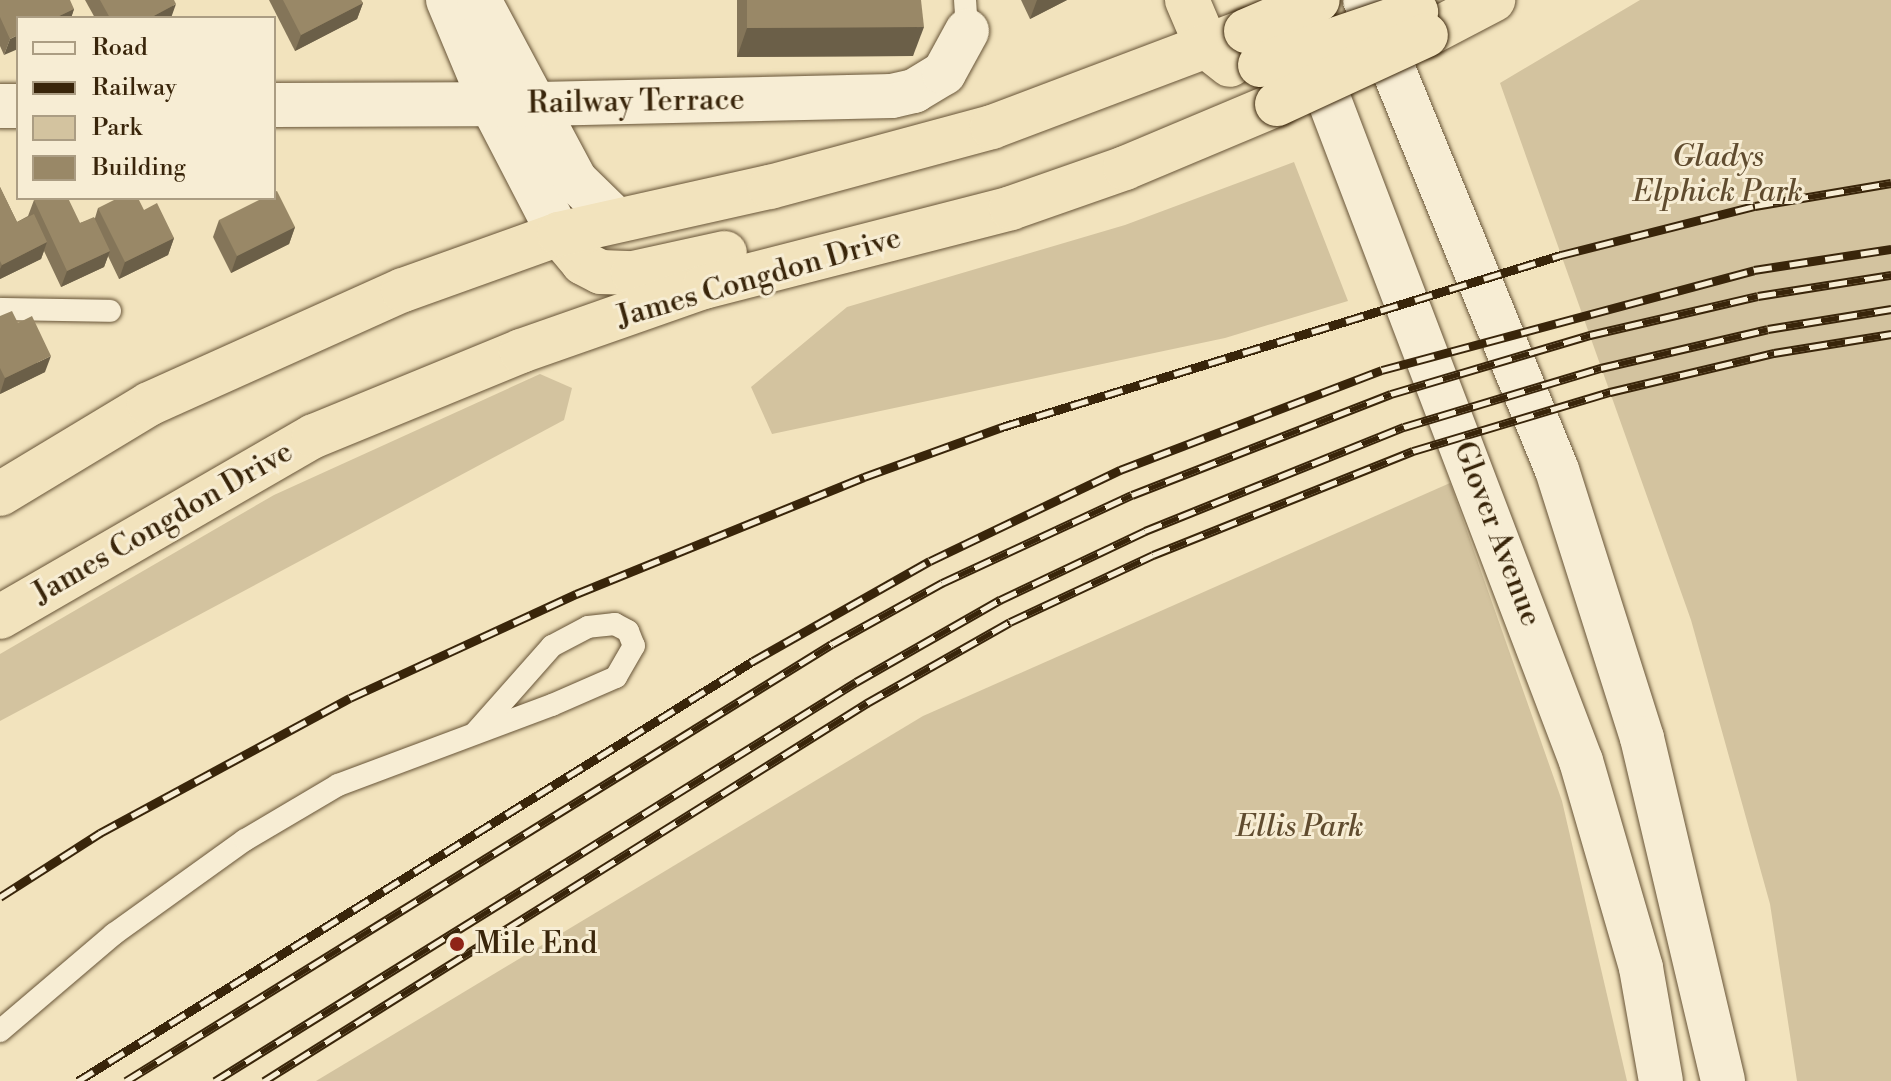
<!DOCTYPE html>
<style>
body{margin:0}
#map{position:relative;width:1891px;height:1081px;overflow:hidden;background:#f2e3bd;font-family:"Libre Bodoni",serif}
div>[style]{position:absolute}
.green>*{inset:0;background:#d3c39f}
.roads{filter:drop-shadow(0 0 2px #675437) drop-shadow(0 0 2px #675437)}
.lane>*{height:22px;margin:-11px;padding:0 11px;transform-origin:11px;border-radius:11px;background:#f7edd4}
.street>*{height:44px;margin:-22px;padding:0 22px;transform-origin:22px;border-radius:22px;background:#f7edd4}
.secondary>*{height:44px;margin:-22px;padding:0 22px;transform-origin:22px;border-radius:22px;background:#f7edd4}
.highway>*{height:44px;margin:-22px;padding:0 22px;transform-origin:22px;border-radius:22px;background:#f2e3bd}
.rail>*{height:9px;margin-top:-4.5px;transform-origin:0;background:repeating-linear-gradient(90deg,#f7edd4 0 18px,#39250a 0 36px);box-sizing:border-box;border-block:2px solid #39250a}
.bridges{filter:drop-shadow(0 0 2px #39250a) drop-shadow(0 0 2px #39250a)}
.highway-bridge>*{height:44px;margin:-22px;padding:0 22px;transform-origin:22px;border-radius:22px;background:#f2e3bd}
.wall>*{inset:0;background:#847559}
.shaded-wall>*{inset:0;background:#6b5f48}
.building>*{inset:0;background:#998867}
.dots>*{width:22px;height:22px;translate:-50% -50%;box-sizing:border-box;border:4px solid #f7edd4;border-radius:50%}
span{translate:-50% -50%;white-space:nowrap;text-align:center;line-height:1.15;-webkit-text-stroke:6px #f7edd4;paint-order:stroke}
.street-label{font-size:30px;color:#39250a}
.park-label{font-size:30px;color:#604c2f;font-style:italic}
.poi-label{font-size:30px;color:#39250a}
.left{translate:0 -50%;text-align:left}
.legend{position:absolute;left:16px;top:16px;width:260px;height:184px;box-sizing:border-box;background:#f7edd4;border:2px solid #ab9d83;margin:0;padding:10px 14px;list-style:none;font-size:24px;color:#39250a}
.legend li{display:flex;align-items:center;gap:16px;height:40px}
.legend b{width:40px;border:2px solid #ab9d83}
</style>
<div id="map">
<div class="green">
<div style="clip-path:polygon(1640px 0,1891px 0,1891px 1081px,1797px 1081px,1770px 904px,1691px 620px,1500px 83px)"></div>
<div style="clip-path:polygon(1294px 162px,1348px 301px,1225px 338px,772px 434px,751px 387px,847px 307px,1125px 225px)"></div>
<div style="clip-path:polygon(540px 374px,572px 388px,564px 420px,0 721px,0 654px,274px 495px)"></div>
<div style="clip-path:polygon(1450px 483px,1562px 801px,1627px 1081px,316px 1081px,923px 716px)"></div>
</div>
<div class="roads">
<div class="lane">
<div style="left:965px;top:0;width:31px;rotate:86deg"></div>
<div style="left:0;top:309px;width:110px;rotate:1deg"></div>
<div style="left:0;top:1031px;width:150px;rotate:-40.4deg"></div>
<div style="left:114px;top:934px;width:161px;rotate:-35.7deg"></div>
<div style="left:245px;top:840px;width:108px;rotate:-30.6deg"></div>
<div style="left:338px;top:785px;width:228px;rotate:-20.5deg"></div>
<div style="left:552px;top:705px;width:70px;rotate:-23.6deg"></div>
<div style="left:616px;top:677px;width:36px;rotate:-60deg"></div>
<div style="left:634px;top:646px;width:16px;rotate:-112deg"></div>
<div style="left:628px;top:631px;width:15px;rotate:-152deg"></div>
<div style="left:615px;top:624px;width:27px;rotate:174deg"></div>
<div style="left:588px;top:627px;width:41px;rotate:152.2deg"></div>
<div style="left:552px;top:646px;width:115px;rotate:131.5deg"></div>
</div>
<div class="street">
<div style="left:448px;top:0;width:114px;rotate:67.3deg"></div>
<div style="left:492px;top:105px;width:145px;rotate:62.6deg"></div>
<div style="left:479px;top:0;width:204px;rotate:61.9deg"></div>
<div style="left:575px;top:180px;width:57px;rotate:44.3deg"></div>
<div style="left:538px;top:104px;width:354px;rotate:-1.3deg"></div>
<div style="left:892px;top:96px;width:23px;rotate:-13deg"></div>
<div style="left:914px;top:91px;width:35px;rotate:-31deg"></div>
<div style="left:944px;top:73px;width:48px;rotate:-61.3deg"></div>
</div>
<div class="secondary">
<div style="left:1365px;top:0;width:508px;rotate:67.78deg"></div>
<div style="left:1557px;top:470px;width:281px;rotate:72.4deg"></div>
<div style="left:1642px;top:738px;width:352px;rotate:76.7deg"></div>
<div style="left:1309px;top:47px;width:764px;rotate:69.15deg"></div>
<div style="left:1581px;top:761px;width:216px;rotate:73.8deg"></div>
<div style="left:1641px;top:968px;width:115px;rotate:80deg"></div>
<div style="left:274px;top:105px;width:264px;rotate:-0.2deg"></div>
<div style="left:0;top:106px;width:18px"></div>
</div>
<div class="highway">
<div style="left:1187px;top:0;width:51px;rotate:66.9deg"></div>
<div style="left:1207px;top:47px;width:29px;rotate:38deg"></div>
<div style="left:1426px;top:35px;width:76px;rotate:-27.6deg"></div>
<div style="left:559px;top:234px;width:38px;rotate:50deg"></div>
<div style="left:583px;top:263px;width:20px;rotate:27deg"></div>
<div style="left:601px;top:272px;width:32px;rotate:2deg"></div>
<div style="left:633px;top:273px;width:94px;rotate:-12.3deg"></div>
<div style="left:0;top:494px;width:174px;rotate:-31.1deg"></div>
<div style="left:149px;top:404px;width:278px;rotate:-24.2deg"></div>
<div style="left:403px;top:290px;width:166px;rotate:-19.7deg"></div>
<div style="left:559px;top:234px;width:216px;rotate:-12.6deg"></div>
<div style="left:770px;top:187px;width:230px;rotate:-15.1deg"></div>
<div style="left:992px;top:127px;width:272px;rotate:-20.7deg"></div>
<div style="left:0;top:617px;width:362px;rotate:-30deg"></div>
<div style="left:314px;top:436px;width:224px;rotate:-22.3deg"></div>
<div style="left:521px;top:351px;width:194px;rotate:-19.3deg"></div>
<div style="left:704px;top:287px;width:317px;rotate:-14.4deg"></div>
<div style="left:1011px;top:208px;width:121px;rotate:-19.3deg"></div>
<div style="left:1125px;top:168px;width:165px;rotate:-22.8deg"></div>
</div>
</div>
<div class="rail">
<div style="left:0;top:897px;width:119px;rotate:-32.6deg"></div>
<div style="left:100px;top:833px;width:284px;rotate:-28.4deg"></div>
<div style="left:350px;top:698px;width:249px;rotate:-24.7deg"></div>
<div style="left:576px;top:594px;width:311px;rotate:-22.1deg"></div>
<div style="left:864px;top:477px;width:147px;rotate:-19.9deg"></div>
<div style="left:1002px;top:427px;width:585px;rotate:-17.1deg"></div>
<div style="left:1561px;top:255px;width:200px;rotate:-14.2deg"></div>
<div style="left:1755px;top:206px;width:138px;rotate:-9.6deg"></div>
<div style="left:78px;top:1081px;width:795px;rotate:-31.89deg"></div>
<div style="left:753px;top:661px;width:203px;rotate:-29.5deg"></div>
<div style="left:930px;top:561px;width:211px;rotate:-25.6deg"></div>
<div style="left:1120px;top:470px;width:280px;rotate:-20.9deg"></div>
<div style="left:1382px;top:370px;width:385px;rotate:-15deg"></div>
<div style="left:1754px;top:270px;width:139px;rotate:-8.7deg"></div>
<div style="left:126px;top:1081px;width:830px;rotate:-31.76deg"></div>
<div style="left:832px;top:644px;width:126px;rotate:-29deg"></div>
<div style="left:942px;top:583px;width:209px;rotate:-24.9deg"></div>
<div style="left:1132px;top:495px;width:278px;rotate:-21.3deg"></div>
<div style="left:1391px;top:394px;width:208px;rotate:-16.5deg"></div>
<div style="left:1590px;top:335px;width:172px;rotate:-13.1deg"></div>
<div style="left:1758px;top:296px;width:135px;rotate:-9deg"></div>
<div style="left:215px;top:1081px;width:755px;rotate:-31.9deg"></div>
<div style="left:856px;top:682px;width:166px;rotate:-29.7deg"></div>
<div style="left:1000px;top:600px;width:161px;rotate:-25.4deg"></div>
<div style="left:1145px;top:531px;width:279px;rotate:-21.9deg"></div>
<div style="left:1404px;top:427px;width:206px;rotate:-16.7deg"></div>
<div style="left:1601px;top:368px;width:171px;rotate:-13.1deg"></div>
<div style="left:1768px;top:329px;width:125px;rotate:-9.2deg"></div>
<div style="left:264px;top:1081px;width:712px;rotate:-32.08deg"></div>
<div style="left:867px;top:703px;width:164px;rotate:-29.5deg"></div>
<div style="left:1010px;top:622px;width:158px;rotate:-25.1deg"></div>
<div style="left:1153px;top:555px;width:280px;rotate:-21.8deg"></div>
<div style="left:1413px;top:451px;width:206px;rotate:-16.7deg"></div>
<div style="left:1610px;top:392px;width:169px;rotate:-13.4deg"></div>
<div style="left:1774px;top:353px;width:119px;rotate:-9.2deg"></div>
</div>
<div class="bridges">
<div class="highway-bridge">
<div style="left:1246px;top:31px;width:78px;rotate:-23.3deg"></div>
<div style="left:1260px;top:65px;width:165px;rotate:-18.8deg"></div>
<div style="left:1277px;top:104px;width:164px;rotate:-24.8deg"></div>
</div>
</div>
<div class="wall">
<div style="clip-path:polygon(0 0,74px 9px,71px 18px,18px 18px,4px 55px,0 46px)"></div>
<div style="clip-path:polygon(85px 0,174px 0,171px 18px,95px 18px)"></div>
<div style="clip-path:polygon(269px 0,361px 0,363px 3px,357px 19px,295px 51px)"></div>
<div style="clip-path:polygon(737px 0,921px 0,913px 56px,737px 57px)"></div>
<div style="clip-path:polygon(1021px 0,1067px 0,1030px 19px)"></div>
<div style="clip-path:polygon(0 187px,17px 222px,28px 216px,34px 200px,80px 223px,95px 218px,98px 208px,144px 210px,174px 238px,168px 255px,119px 279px,108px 256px,104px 267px,61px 287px,44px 251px,41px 259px,0 279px)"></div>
<div style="clip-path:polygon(219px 220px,295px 227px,289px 244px,231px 273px,213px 237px)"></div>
<div style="clip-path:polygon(0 316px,45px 372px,0 394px)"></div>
</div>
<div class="shaded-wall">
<div style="clip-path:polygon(1037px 0,1067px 0,1030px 19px)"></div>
<div style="clip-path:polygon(363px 3px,357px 19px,295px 51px,301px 35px)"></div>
<div style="clip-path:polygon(176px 4px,171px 18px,150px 18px)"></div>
<div style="clip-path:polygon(74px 9px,71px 18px,55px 18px)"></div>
<div style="clip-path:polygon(924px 27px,913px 56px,737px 57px,747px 28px)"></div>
<div style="clip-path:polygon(18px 35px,18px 49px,4px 55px,10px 39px)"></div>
<div style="clip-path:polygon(295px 227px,289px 244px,231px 273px,237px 256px)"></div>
<div style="clip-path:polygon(174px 238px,168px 255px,119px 279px,125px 262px)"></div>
<div style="clip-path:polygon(47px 242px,41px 259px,0 279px,0 269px,2px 265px)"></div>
<div style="clip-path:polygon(110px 251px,104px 267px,61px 287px,67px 271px)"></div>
<div style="clip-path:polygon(51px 356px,45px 372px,0 394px,5px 378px)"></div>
</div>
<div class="building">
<div style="clip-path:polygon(0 0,70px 0,74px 9px,55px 18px,18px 18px,18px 35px,10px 39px,0 17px)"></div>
<div style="clip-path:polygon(100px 0,174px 0,176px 4px,150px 18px,110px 18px)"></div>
<div style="clip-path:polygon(283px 0,361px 0,363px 3px,301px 35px)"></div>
<div style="clip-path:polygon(747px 0,921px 0,924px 27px,747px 28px)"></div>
<div style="clip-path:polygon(0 187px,17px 222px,34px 214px,47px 242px,2px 265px,0 261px)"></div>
<div style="clip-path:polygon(277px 191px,295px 227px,237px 256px,219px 220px,263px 198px,274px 198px,274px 192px)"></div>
<div style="clip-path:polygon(39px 198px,68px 198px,80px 223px,94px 217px,110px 251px,67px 271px,34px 200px)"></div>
<div style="clip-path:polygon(118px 198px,138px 198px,144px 210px,157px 203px,174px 238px,125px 262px,98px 208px)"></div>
<div style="clip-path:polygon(12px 311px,18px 323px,32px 316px,51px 356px,5px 378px,0 368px,0 316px)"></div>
</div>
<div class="dots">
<div style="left:457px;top:944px;background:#8f2418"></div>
</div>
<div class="street-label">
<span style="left:636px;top:102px;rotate:-1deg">Railway Terrace</span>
<span style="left:759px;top:278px;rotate:-16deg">James Congdon Drive</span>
<span style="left:163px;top:523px;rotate:-30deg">James Congdon Drive</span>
<span style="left:1497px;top:534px;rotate:69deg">Glover Avenue</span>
</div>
<div class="park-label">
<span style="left:1718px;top:174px">Gladys<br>Elphick Park</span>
<span style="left:1300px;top:827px">Ellis Park</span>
</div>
<div class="poi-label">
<span class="left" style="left:475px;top:944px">Mile End</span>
</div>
<ul class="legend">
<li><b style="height:10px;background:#f7edd4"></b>Road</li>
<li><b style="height:10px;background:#39250a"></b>Railway</li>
<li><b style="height:22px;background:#d3c39f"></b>Park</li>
<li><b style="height:22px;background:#998867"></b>Building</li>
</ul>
</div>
